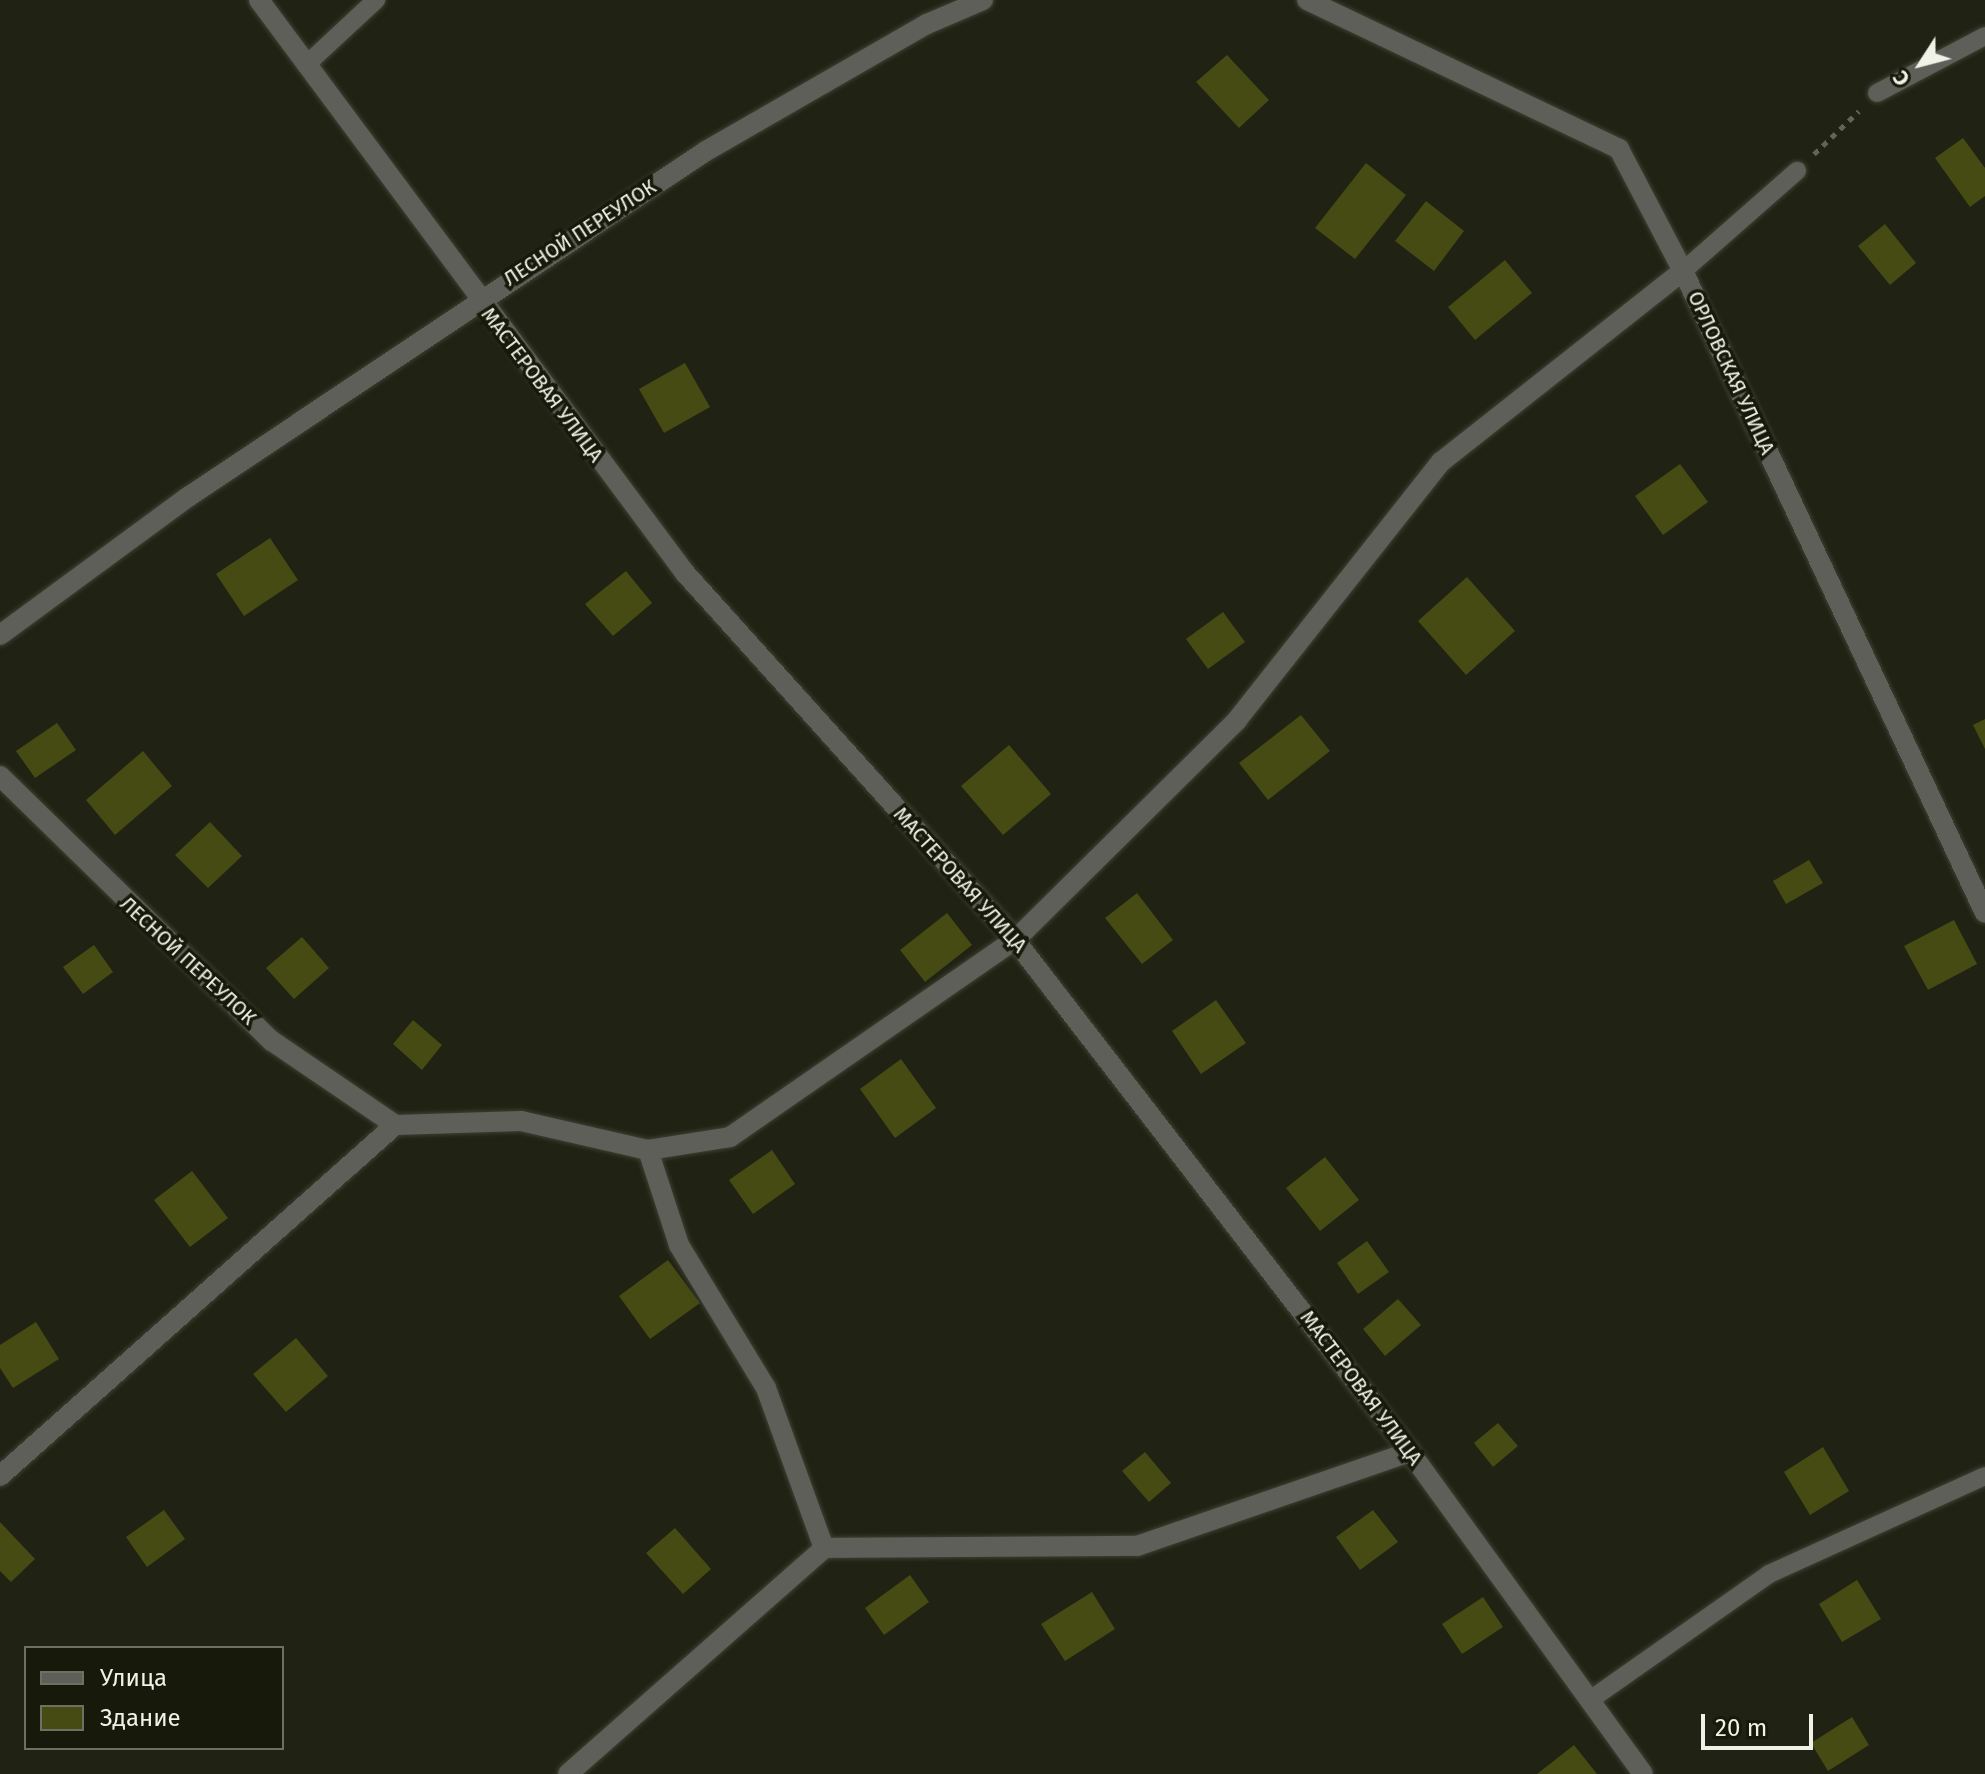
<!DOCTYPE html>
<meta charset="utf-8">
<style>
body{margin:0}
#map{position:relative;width:1985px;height:1774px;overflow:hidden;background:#202314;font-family:"Fira Sans",sans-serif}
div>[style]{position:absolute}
.building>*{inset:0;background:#454b13}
.path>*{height:5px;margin-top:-2.5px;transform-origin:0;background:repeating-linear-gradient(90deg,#616456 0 6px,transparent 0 12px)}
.roads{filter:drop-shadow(0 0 2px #3d4032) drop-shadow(0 0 2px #3d4032)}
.lane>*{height:18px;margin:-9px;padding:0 9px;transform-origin:9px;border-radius:9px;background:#5e5f58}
.street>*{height:20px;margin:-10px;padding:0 10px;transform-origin:10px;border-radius:10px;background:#5e5f58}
span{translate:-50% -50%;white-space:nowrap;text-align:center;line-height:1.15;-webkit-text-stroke:7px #17190a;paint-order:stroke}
.street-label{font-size:20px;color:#f0f2e8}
.legend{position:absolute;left:24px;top:1646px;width:260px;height:104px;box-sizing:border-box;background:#17190a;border:2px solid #6e7063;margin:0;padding:10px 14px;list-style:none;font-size:24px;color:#f0f2e8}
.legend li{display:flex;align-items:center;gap:16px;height:40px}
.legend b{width:40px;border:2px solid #6e7063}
.north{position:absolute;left:1881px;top:24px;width:80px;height:80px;-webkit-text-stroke:6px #17190a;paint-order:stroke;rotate:234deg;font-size:22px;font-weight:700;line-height:32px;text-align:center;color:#f0f2e8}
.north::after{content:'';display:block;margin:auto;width:28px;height:36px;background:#f0f2e8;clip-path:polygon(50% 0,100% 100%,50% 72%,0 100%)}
.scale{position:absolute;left:1701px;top:1714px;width:112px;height:36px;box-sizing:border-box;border:4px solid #f0f2e8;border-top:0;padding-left:10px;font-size:24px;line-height:28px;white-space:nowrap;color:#f0f2e8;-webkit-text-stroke:6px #17190a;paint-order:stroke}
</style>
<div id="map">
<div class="building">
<div style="clip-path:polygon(1227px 55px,1269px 100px,1239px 128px,1196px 82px)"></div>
<div style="clip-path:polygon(1963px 138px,1985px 168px,1985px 196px,1970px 207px,1935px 158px)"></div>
<div style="clip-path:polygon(1366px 163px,1406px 195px,1355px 259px,1315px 228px)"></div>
<div style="clip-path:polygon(1426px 201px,1464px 231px,1434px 271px,1395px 241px)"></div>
<div style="clip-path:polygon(1885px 224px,1916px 263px,1890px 285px,1858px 246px)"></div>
<div style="clip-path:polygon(1505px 260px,1532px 293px,1475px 340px,1448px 307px)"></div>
<div style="clip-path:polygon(685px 363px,710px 407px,664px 433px,639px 389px)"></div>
<div style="clip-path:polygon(1680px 464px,1708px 502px,1663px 535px,1635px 496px)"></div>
<div style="clip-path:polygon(270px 538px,298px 580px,244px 616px,216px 574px)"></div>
<div style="clip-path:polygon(626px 571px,652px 603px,613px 636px,585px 604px)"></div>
<div style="clip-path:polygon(1467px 577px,1515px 631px,1466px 675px,1418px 621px)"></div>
<div style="clip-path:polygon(1223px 612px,1245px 642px,1208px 669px,1186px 639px)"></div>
<div style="clip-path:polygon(1301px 715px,1330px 751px,1268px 800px,1239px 763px)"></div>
<div style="clip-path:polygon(1985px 719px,1985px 749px,1973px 725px)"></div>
<div style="clip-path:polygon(57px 723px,76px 750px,35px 778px,16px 751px)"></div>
<div style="clip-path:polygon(1009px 745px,1051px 794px,1003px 835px,961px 786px)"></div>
<div style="clip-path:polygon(143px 751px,172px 786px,115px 835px,86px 800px)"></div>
<div style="clip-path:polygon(210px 822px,242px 856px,208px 888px,175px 855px)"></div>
<div style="clip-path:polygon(1809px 860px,1823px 883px,1786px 904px,1773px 881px)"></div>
<div style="clip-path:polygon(1137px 893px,1173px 940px,1142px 964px,1105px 918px)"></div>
<div style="clip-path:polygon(947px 913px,972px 945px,925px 982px,900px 950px)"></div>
<div style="clip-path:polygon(1954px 920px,1977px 964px,1928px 990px,1904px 946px)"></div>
<div style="clip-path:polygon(302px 937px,329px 968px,294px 999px,266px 968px)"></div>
<div style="clip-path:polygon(94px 945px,113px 972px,83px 994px,63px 967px)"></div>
<div style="clip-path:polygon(1216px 1000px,1246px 1043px,1201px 1074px,1172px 1031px)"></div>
<div style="clip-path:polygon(413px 1020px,442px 1045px,422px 1070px,393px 1044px)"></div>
<div style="clip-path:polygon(901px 1059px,936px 1108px,895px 1138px,860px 1089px)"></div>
<div style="clip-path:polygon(772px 1150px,795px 1184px,753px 1214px,729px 1180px)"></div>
<div style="clip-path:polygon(1325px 1157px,1359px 1200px,1320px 1231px,1286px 1188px)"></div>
<div style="clip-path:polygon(192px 1171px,228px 1218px,190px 1247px,154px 1200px)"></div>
<div style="clip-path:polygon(1367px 1241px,1389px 1272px,1358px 1294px,1337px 1263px)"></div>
<div style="clip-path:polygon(668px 1260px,700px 1303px,650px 1339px,619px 1296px)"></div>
<div style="clip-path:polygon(1398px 1299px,1421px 1325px,1385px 1356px,1363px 1329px)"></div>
<div style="clip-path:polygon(36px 1322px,59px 1359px,13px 1388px,0 1368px,0 1345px)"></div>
<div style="clip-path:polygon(296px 1338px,328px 1376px,286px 1412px,253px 1374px)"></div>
<div style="clip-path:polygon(1498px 1423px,1518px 1446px,1493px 1467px,1474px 1443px)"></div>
<div style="clip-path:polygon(1823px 1447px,1849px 1491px,1810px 1515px,1784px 1472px)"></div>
<div style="clip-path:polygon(1145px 1452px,1171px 1483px,1149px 1502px,1122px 1471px)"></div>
<div style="clip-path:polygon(164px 1510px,185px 1539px,147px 1567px,126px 1537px)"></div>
<div style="clip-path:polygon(1373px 1510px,1398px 1542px,1360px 1570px,1336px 1537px)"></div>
<div style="clip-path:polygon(0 1522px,35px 1559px,11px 1582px,0 1571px)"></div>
<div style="clip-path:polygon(675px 1528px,711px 1569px,683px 1594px,646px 1553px)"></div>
<div style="clip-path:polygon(910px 1575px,929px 1602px,884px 1635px,865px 1608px)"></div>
<div style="clip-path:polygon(1857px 1580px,1881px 1619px,1842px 1642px,1819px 1604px)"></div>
<div style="clip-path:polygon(1092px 1592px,1115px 1629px,1065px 1661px,1041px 1624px)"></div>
<div style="clip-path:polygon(1483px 1597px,1503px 1627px,1462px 1654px,1442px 1624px)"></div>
<div style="clip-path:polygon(1852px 1717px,1869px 1745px,1828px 1771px,1811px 1743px)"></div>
<div style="clip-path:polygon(1574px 1745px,1597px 1774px,1537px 1774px)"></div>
</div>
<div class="path">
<div style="left:1814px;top:154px;width:62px;rotate:-43.7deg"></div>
</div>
<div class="roads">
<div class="lane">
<div style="left:306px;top:65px;width:96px;rotate:-42.9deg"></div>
<div style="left:1877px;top:93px;width:122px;rotate:-27.8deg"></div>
<div style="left:1683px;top:271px;width:152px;rotate:-41.3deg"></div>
<div style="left:1590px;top:1700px;width:219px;rotate:-35.1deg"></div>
<div style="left:1769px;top:1574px;width:237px;rotate:-24.4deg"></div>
</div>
<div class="street">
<div style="left:259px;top:0;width:714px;rotate:53.37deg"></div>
<div style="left:685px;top:573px;width:494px;rotate:48deg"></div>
<div style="left:1015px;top:940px;width:647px;rotate:52.35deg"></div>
<div style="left:1410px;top:1452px;width:397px;rotate:54.1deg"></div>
<div style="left:1307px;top:0;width:346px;rotate:25.5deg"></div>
<div style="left:1619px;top:149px;width:138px;rotate:62.3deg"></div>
<div style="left:1683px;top:271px;width:709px;rotate:64.81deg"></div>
<div style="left:0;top:635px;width:233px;rotate:-36.3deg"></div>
<div style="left:188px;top:497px;width:623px;rotate:-33.74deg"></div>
<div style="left:706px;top:151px;width:255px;rotate:-29.9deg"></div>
<div style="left:927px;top:24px;width:61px;rotate:-23.2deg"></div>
<div style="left:0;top:776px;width:380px;rotate:44.3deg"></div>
<div style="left:272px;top:1041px;width:149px;rotate:34.3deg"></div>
<div style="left:648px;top:1150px;width:100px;rotate:71.9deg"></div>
<div style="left:679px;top:1245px;width:167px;rotate:58.7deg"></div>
<div style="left:766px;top:1388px;width:170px;rotate:70.1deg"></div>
<div style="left:0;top:1476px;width:528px;rotate:-41.62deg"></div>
<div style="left:395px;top:1125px;width:126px;rotate:-1.8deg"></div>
<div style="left:521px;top:1121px;width:130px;rotate:12.9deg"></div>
<div style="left:648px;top:1150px;width:83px;rotate:-9deg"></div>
<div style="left:730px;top:1137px;width:346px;rotate:-34.7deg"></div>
<div style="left:1015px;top:940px;width:313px;rotate:-44.7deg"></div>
<div style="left:1237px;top:720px;width:329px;rotate:-51.7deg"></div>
<div style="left:1441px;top:462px;width:308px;rotate:-38.3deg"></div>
<div style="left:568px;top:1774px;width:341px;rotate:-41.4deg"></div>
<div style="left:824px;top:1548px;width:313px;rotate:-0.4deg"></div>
<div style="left:1137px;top:1546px;width:289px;rotate:-19deg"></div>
</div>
</div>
<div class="street-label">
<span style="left:580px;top:233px;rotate:-33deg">ЛЕСНОЙ ПЕРЕУЛОК</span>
<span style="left:1731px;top:373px;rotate:65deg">ОРЛОВСКАЯ УЛИЦА</span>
<span style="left:542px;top:385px;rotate:53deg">МАСТЕРОВАЯ УЛИЦА</span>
<span style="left:960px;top:880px;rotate:48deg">МАСТЕРОВАЯ УЛИЦА</span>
<span style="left:188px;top:961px;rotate:43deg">ЛЕСНОЙ ПЕРЕУЛОК</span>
<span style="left:1361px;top:1388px;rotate:53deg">МАСТЕРОВАЯ УЛИЦА</span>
</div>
<ul class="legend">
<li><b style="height:10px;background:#5e5f58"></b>Улица</li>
<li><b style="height:22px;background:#454b13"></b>Здание</li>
</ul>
<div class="north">С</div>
<div class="scale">20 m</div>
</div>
